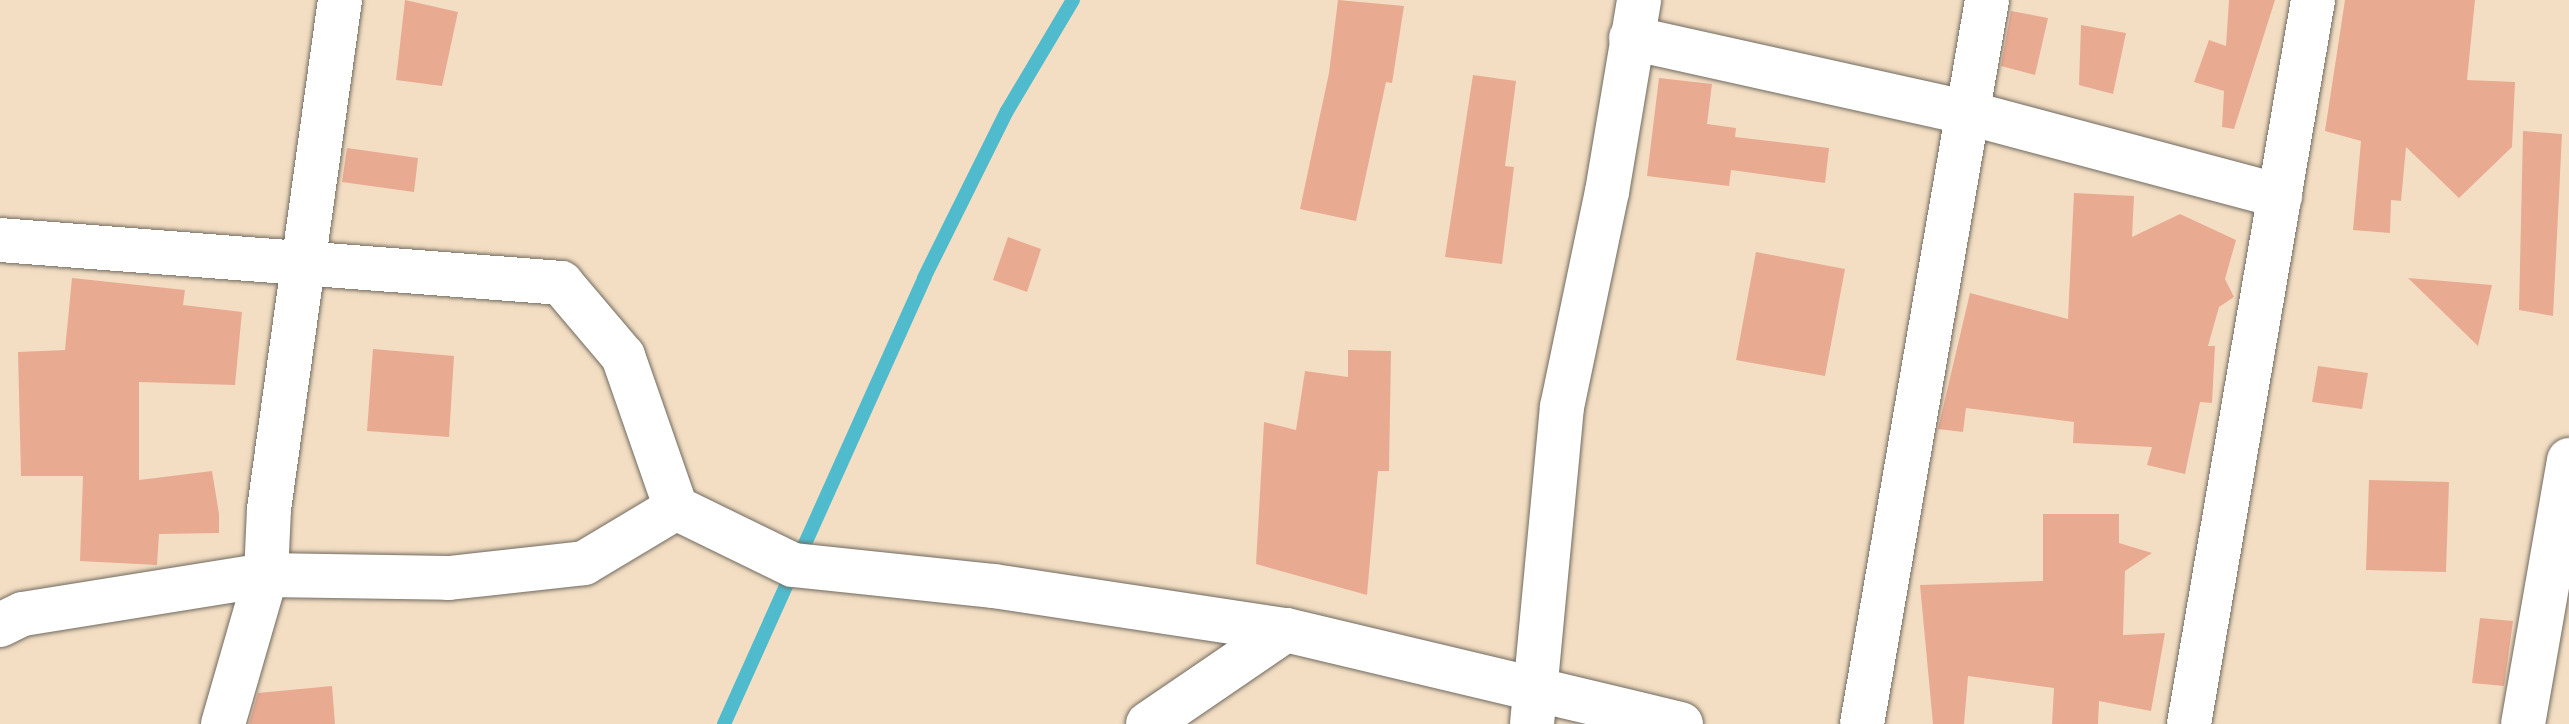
<!DOCTYPE html>
<style>
body{margin:0}
#map{position:relative;width:2569px;height:724px;overflow:hidden;background:#f3dec3;font-family:"Sorts Mill Goudy",serif}
div>[style]{position:absolute}
.stream>*{height:14px;margin:-7px;padding:0 7px;transform-origin:7px;border-radius:7px;background:#50bbcd}
.building>*{inset:0;background:#e9aa92}
.roads{filter:drop-shadow(0 0 2px #716a60) drop-shadow(0 0 2px #716a60)}
.street>*{height:44px;margin:-22px;padding:0 22px;transform-origin:22px;border-radius:22px;background:#fff}
.highway>*{height:44px;margin:-22px;padding:0 22px;transform-origin:22px;border-radius:22px;background:#fff}
span{translate:-50% -50%;white-space:nowrap;text-align:center;line-height:1.15;-webkit-text-stroke:7px #f6f6f2;paint-order:stroke}
</style>
<div id="map">
<div class="stream">
<div style="left:724px;top:724px;width:489px;rotate:-65.8deg"></div>
<div style="left:924px;top:278px;width:186px;rotate:-63.6deg"></div>
<div style="left:1007px;top:111px;width:129px;rotate:-59.3deg"></div>
</div>
<div class="building">
<div style="clip-path:polygon(405px 0,458px 12px,442px 86px,396px 80px)"></div>
<div style="clip-path:polygon(1338px 0,1404px 6px,1392px 83px,1386px 82px,1356px 221px,1300px 209px,1329px 73px)"></div>
<div style="clip-path:polygon(2229px 0,2275px 0,2234px 129px,2222px 127px,2224px 91px,2194px 82px,2209px 40px,2226px 46px)"></div>
<div style="clip-path:polygon(2345px 0,2475px 0,2467px 80px,2515px 82px,2512px 147px,2459px 198px,2406px 147px,2401px 201px,2391px 200px,2390px 233px,2353px 230px,2361px 141px,2325px 131px)"></div>
<div style="clip-path:polygon(2011px 11px,2048px 18px,2035px 75px,2001px 66px)"></div>
<div style="clip-path:polygon(2081px 25px,2126px 33px,2113px 94px,2079px 85px)"></div>
<div style="clip-path:polygon(1473px 75px,1516px 81px,1505px 166px,1514px 167px,1502px 264px,1445px 257px)"></div>
<div style="clip-path:polygon(1659px 78px,1712px 84px,1707px 124px,1736px 128px,1735px 137px,1829px 148px,1825px 183px,1731px 170px,1729px 186px,1647px 176px)"></div>
<div style="clip-path:polygon(2523px 131px,2562px 134px,2553px 316px,2519px 310px)"></div>
<div style="clip-path:polygon(347px 148px,418px 158px,414px 192px,342px 182px)"></div>
<div style="clip-path:polygon(2074px 193px,2134px 196px,2132px 237px,2180px 214px,2236px 240px,2225px 279px,2234px 297px,2219px 307px,2208px 346px,2215px 346px,2212px 403px,2200px 402px,2185px 474px,2147px 465px,2152px 447px,2073px 443px,2074px 422px,1966px 408px,1963px 432px,1938px 429px,1970px 293px,2068px 319px)"></div>
<div style="clip-path:polygon(1008px 237px,1041px 249px,1027px 292px,993px 280px)"></div>
<div style="clip-path:polygon(1756px 252px,1845px 269px,1825px 376px,1736px 360px)"></div>
<div style="clip-path:polygon(72px 278px,185px 290px,183px 305px,242px 312px,235px 385px,139px 382px,139px 480px,212px 471px,219px 514px,219px 533px,159px 534px,157px 565px,80px 561px,83px 476px,21px 476px,18px 352px,65px 350px)"></div>
<div style="clip-path:polygon(2408px 278px,2492px 285px,2478px 346px)"></div>
<div style="clip-path:polygon(373px 349px,454px 356px,449px 437px,367px 431px)"></div>
<div style="clip-path:polygon(1348px 350px,1391px 351px,1389px 471px,1378px 471px,1367px 595px,1256px 564px,1264px 422px,1296px 430px,1305px 371px,1348px 377px)"></div>
<div style="clip-path:polygon(2318px 366px,2368px 373px,2362px 409px,2312px 402px)"></div>
<div style="clip-path:polygon(2369px 480px,2449px 482px,2446px 572px,2366px 570px)"></div>
<div style="clip-path:polygon(2043px 514px,2119px 514px,2119px 543px,2152px 553px,2125px 571px,2123px 635px,2165px 633px,2151px 711px,2099px 701px,2098px 724px,2052px 724px,2054px 688px,1968px 676px,1964px 724px,1933px 724px,1920px 585px,2043px 581px)"></div>
<div style="clip-path:polygon(2480px 618px,2513px 621px,2504px 686px,2472px 683px)"></div>
<div style="clip-path:polygon(332px 686px,335px 724px,249px 724px,258px 693px)"></div>
</div>
<div class="roads">
<div class="street">
<div style="left:1631px;top:38px;width:345px;rotate:12.5deg"></div>
<div style="left:1968px;top:113px;width:323px;rotate:14.9deg"></div>
<div style="left:0;top:240px;width:563px;rotate:4.38deg"></div>
<div style="left:561px;top:283px;width:96px;rotate:49.7deg"></div>
<div style="left:623px;top:356px;width:161px;rotate:70.8deg"></div>
<div style="left:676px;top:508px;width:130px;rotate:26deg"></div>
<div style="left:793px;top:565px;width:202px;rotate:6deg"></div>
<div style="left:994px;top:586px;width:295px;rotate:8.6deg"></div>
<div style="left:1286px;top:630px;width:406px;rotate:13.4deg"></div>
<div style="left:0;top:625px;width:25px;rotate:-26deg"></div>
<div style="left:23px;top:614px;width:246px;rotate:-9.1deg"></div>
<div style="left:266px;top:575px;width:183px;rotate:0.9deg"></div>
<div style="left:449px;top:578px;width:136px;rotate:-6.3deg"></div>
<div style="left:584px;top:563px;width:107px;rotate:-30.9deg"></div>
<div style="left:223px;top:724px;width:155px;rotate:-73.9deg"></div>
<div style="left:266px;top:575px;width:66px;rotate:-87.4deg"></div>
<div style="left:269px;top:509px;width:514px;rotate:-82.06deg"></div>
<div style="left:1148px;top:724px;width:167px;rotate:-34.3deg"></div>
<div style="left:1532px;top:724px;width:318px;rotate:-84.6deg"></div>
<div style="left:1562px;top:407px;width:220px;rotate:-78.2deg"></div>
<div style="left:1607px;top:192px;width:195px;rotate:-80.5deg"></div>
<div style="left:1862px;top:724px;width:735px;rotate:-80.2deg"></div>
<div style="left:2189px;top:724px;width:735px;rotate:-80.28deg"></div>
</div>
<div class="highway">
<div style="left:2523px;top:724px;width:268px;rotate:-80.1deg"></div>
</div>
</div>
</div>
